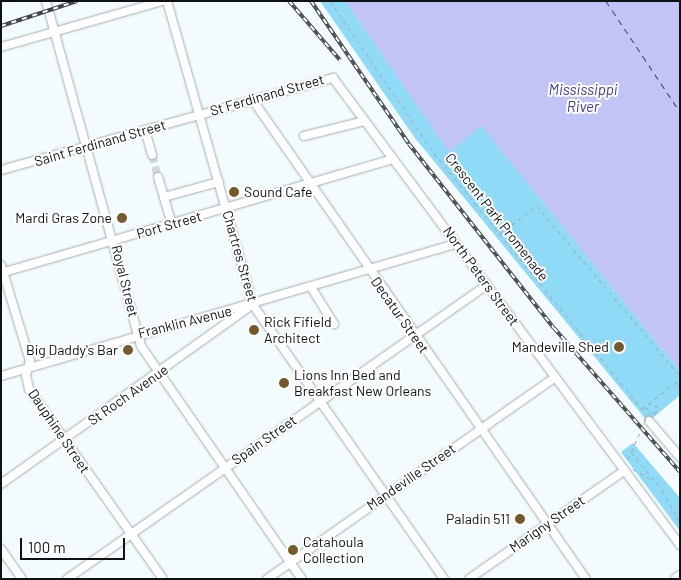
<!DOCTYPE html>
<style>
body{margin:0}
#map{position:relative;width:681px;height:580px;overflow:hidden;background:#f3fbfe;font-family:Barlow,sans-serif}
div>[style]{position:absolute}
.green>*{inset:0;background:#8edaf7}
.water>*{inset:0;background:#c2c4f6}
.ferry>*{height:1px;margin-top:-0.5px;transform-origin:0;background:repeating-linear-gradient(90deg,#433a97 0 6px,transparent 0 11px)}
.minor-tunnel>*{height:8px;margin-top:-4px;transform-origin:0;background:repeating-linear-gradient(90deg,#d1d8db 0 8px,transparent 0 12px)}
.path>*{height:1px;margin-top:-0.5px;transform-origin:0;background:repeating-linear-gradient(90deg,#a6adaf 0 4px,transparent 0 8px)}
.roads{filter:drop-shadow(0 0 1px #a3aeb3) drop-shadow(0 0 1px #a3aeb3)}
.minor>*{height:8px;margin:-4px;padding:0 4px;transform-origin:4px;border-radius:4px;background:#fff}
.major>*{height:10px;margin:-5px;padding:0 5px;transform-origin:5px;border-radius:5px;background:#fff}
.rail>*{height:4px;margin-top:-2px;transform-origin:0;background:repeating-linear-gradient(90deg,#fff 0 5.5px,#424649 0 11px);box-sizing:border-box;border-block:1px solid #424649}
.path-bridge>*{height:1px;margin-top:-0.5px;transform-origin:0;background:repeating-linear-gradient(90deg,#a6adaf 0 4px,transparent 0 8px)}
.dots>*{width:14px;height:14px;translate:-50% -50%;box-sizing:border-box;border:2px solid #fff;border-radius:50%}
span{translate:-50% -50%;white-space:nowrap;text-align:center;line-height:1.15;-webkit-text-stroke:4px #fff;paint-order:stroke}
.street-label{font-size:14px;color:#0e1214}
.poi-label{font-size:14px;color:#0e1214}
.left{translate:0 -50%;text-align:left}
.right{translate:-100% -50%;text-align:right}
.water-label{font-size:15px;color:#433a97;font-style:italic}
.frame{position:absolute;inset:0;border:2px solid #0e1214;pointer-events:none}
.scale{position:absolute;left:20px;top:538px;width:105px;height:22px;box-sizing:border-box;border:2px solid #0e1214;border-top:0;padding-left:6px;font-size:15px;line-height:18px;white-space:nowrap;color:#0e1214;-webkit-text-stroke:4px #fff;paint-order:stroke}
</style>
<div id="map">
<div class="green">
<div style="clip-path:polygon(320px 1px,345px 1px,449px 151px,481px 125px,680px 371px,680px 395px,648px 422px,415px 138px)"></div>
<div style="clip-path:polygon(633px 443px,680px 498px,680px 531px,621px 452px)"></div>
</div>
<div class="water">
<div style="clip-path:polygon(345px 1px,680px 1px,680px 371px,481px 126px,449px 152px)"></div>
</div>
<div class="ferry">
<div style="left:606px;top:1px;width:133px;rotate:56.3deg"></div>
</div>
<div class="minor-tunnel">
<div style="left:152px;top:155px;width:23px;rotate:75deg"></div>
</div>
<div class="path">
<div style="left:330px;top:1px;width:184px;rotate:55.6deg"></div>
<div style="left:434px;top:153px;width:330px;rotate:50.9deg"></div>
<div style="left:642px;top:409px;width:48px;rotate:-38.3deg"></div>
<div style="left:499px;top:234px;width:47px;rotate:-36.4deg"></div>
<div style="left:537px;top:206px;width:222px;rotate:49.9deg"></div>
<div style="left:645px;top:407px;width:12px;rotate:35deg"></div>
<div style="left:655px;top:414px;width:8px;rotate:-67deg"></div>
<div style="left:658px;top:407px;width:9px;rotate:-153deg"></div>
<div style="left:631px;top:452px;width:49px;rotate:50.8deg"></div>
<div style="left:662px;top:490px;width:37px;rotate:61deg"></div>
<div style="left:633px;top:469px;width:24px;rotate:30deg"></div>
</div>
<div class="roads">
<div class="minor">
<div style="left:46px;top:1px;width:358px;rotate:74.6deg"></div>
<div style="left:141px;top:346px;width:283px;rotate:55.4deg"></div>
<div style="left:167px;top:1px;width:316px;rotate:74.2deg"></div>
<div style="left:253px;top:305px;width:334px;rotate:55.1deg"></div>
<div style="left:1px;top:47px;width:168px;rotate:-15.9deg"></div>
<div style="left:252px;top:99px;width:585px;rotate:55.17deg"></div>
<div style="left:145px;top:130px;width:26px;rotate:74deg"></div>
<div style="left:304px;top:136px;width:63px;rotate:-13.8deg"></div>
<div style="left:1px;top:170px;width:345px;rotate:-15.5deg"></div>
<div style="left:333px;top:78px;width:582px;rotate:53.39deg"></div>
<div style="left:158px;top:177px;width:50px;rotate:73.7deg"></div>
<div style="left:164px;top:197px;width:57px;rotate:-15.3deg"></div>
<div style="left:1px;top:265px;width:100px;rotate:73.2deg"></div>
<div style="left:30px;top:361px;width:15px;rotate:106deg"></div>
<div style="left:26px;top:375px;width:14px;rotate:78deg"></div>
<div style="left:29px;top:389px;width:232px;rotate:54.8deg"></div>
<div style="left:1px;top:273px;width:408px;rotate:-16.2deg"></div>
<div style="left:311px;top:287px;width:44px;rotate:58.1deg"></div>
<div style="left:1px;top:376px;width:474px;rotate:-16.2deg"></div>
<div style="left:649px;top:421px;width:48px;rotate:49.3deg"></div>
<div style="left:1px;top:484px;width:303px;rotate:-35.5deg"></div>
<div style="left:1px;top:549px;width:37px;rotate:55deg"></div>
<div style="left:67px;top:579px;width:513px;rotate:-34.99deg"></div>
<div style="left:267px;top:579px;width:352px;rotate:-35deg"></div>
<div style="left:469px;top:579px;width:190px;rotate:-34.9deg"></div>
</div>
<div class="major">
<div style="left:676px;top:579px;width:5px;rotate:-37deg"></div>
</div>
</div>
<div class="rail">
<div style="left:289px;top:1px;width:78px;rotate:49.2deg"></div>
<div style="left:311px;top:1px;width:173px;rotate:55.6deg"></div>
<div style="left:409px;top:144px;width:234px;rotate:51.8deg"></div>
<div style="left:554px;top:328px;width:191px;rotate:48.8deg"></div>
<div style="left:1px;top:26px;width:80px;rotate:-18.2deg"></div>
</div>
<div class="path-bridge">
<div style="left:628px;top:459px;width:51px;rotate:-65.9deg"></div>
</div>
<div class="dots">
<div style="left:234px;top:192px;background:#74592b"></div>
<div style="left:122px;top:218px;background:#74592b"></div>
<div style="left:254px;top:330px;background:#74592b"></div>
<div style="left:619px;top:347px;background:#74592b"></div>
<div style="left:128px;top:350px;background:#74592b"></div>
<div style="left:284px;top:383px;background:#74592b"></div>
<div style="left:520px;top:519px;background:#74592b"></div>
<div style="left:293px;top:550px;background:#74592b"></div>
</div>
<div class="street-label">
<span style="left:267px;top:95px;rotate:-16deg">St Ferdinand Street</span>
<span style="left:100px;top:143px;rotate:-16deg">Saint Ferdinand Street</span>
<span style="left:497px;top:217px;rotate:52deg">Crescent Park Promenade</span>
<span style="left:169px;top:225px;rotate:-16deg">Port Street</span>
<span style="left:240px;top:256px;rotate:74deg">Chartres Street</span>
<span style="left:481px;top:276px;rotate:54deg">North Peters Street</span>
<span style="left:125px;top:281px;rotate:76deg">Royal Street</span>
<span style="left:400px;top:315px;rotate:55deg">Decatur Street</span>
<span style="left:185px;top:322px;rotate:-14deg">Franklin Avenue</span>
<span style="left:128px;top:395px;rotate:-35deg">St Roch Avenue</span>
<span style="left:59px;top:431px;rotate:56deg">Dauphine Street</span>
<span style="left:264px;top:440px;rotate:-35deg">Spain Street</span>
<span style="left:411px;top:477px;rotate:-35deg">Mandeville Street</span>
<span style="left:547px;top:524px;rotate:-35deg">Marigny Street</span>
</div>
<div class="poi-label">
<span class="left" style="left:244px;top:192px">Sound Cafe</span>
<span class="right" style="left:112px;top:218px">Mardi Gras Zone</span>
<span class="left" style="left:264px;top:330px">Rick Fifield<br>Architect</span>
<span class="right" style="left:609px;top:347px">Mandeville Shed</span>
<span class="right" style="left:118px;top:350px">Big Daddy's Bar</span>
<span class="left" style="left:294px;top:383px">Lions Inn Bed and<br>Breakfast New Orleans</span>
<span class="right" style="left:510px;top:519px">Paladin 511</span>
<span class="left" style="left:303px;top:550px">Catahoula<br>Collection</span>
</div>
<div class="water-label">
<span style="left:583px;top:98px">Mississippi<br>River</span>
</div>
<div class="frame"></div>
<div class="scale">100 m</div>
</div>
